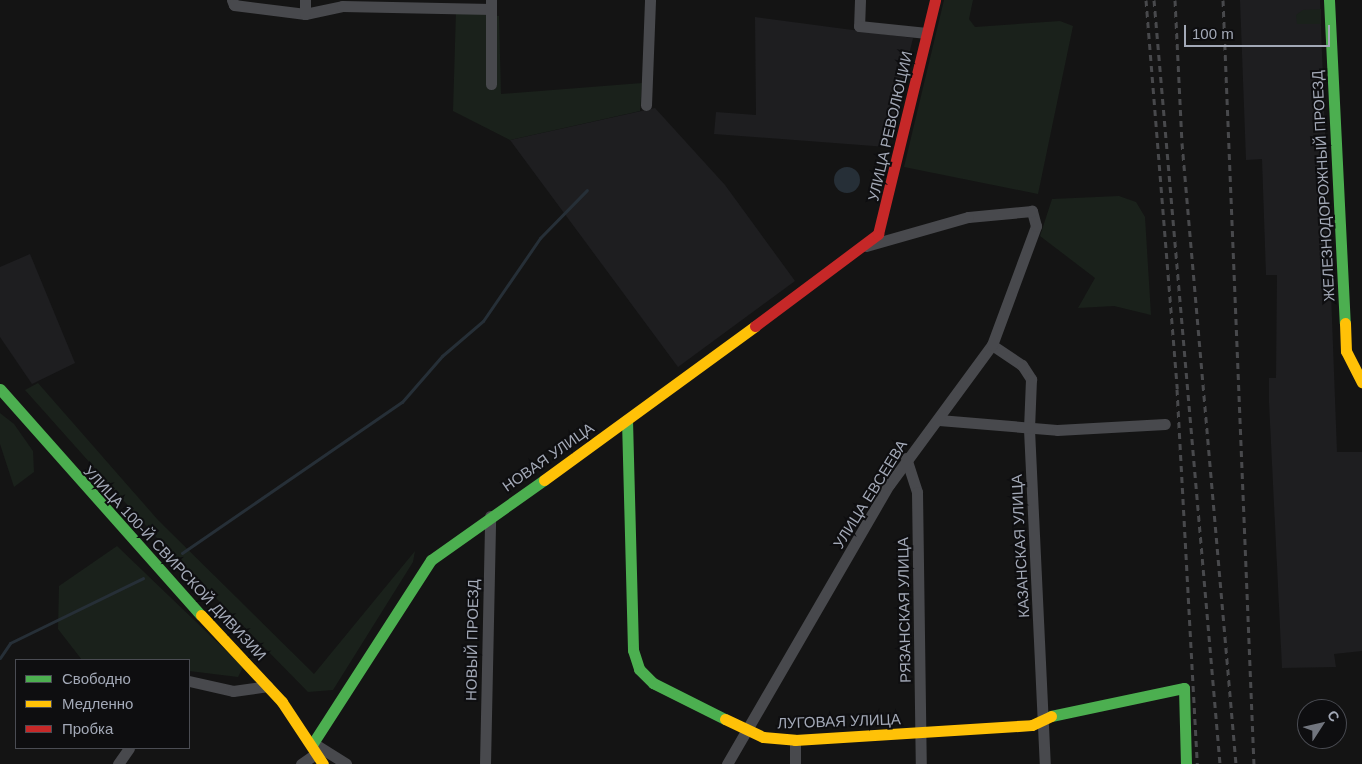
<!DOCTYPE html>
<meta charset="utf-8">
<style>
body{margin:0}
#map{position:relative;width:1362px;height:764px;overflow:hidden;background:#141414;font-family:Arial,sans-serif}
div>[style]{position:absolute}
.built>*{inset:0;background:#1e1e20}
.green>*{inset:0;background:#1a211b}
.water>*{inset:0;background:#262f37}
.round{border-radius:50%}
.stream>*{height:3px;margin:-1.5px;padding:0 1.5px;transform-origin:1.5px;border-radius:1.5px;background:#262f37}
.street>*{height:11px;margin:-5.5px;padding:0 5.5px;transform-origin:5.5px;border-radius:5.5px;background:#48494d}
.fast>*{height:11px;margin:-5.5px;padding:0 5.5px;transform-origin:5.5px;border-radius:5.5px;background:#4caf50}
.slow>*{height:11px;margin:-5.5px;padding:0 5.5px;transform-origin:5.5px;border-radius:5.5px;background:#ffc107}
.jam>*{height:11px;margin:-5.5px;padding:0 5.5px;transform-origin:5.5px;border-radius:5.5px;background:#c62828}
.rail>*{height:3px;margin-top:-1.5px;transform-origin:0;background:repeating-linear-gradient(90deg,#48494c 0 6px,transparent 0 11px)}
span{translate:-50% -50%;white-space:nowrap;text-align:center;line-height:1.15;-webkit-text-stroke:4px #0e0e10;paint-order:stroke}
.street-label{font-size:15px;color:#a3a9b7}
.legend{position:absolute;left:15px;top:659px;width:175px;height:90px;box-sizing:border-box;background:#0e0e10;border:1px solid #4a4c53;margin:0;padding:6px 9px;list-style:none;font-size:15px;color:#a3a9b7}
.legend li{display:flex;align-items:center;gap:10px;height:25px}
.legend b{width:25px;border:1px solid #4a4c53}
.north{position:absolute;left:1297px;top:699px;width:50px;height:50px;box-sizing:border-box;background:#0e0e10;border:1px solid #4a4c53;border-radius:50%;rotate:55deg;font-size:14px;font-weight:700;line-height:20px;text-align:center;color:#a3a9b7}
.north::after{content:'';display:block;margin:auto;width:18px;height:22px;background:#71757e;clip-path:polygon(50% 0,100% 100%,50% 72%,0 100%)}
.scale{position:absolute;left:1184px;top:25px;width:146px;height:22px;box-sizing:border-box;border:2px solid #a3a9b7;border-top:0;padding-left:6px;font-size:15px;line-height:18px;white-space:nowrap;color:#a3a9b7;-webkit-text-stroke:4px #0e0e10;paint-order:stroke}
</style>
<div id="map">
<div class="built">
<div style="clip-path:polygon(1240px 0,1320px 0,1337px 452px,1362px 452px,1362px 651px,1334px 654px,1336px 667px,1282px 668px,1269px 402px,1269px 378px,1276px 378px,1277px 275px,1266px 275px,1262px 159px,1246px 160px)"></div>
<div style="clip-path:polygon(755px 17px,913px 38px,887px 147px,714px 134px,716px 112px,756px 115px)"></div>
<div style="clip-path:polygon(655px 108px,725px 185px,795px 281px,678px 367px,510px 140px)"></div>
<div style="clip-path:polygon(30px 254px,75px 363px,32px 384px,0 337px,0 267px)"></div>
</div>
<div class="green">
<div style="clip-path:polygon(944px 0,973px 0,969px 19px,975px 27px,1060px 21px,1073px 26px,1038px 194px,904px 167px)"></div>
<div style="clip-path:polygon(1321px 9px,1321px 24px,1297px 24px,1296px 15px,1303px 10px)"></div>
<div style="clip-path:polygon(456px 11px,499px 16px,501px 94px,642px 83px,640px 111px,510px 140px,453px 111px)"></div>
<div style="clip-path:polygon(1119px 196px,1136px 202px,1145px 217px,1151px 315px,1114px 306px,1078px 308px,1095px 278px,1040px 236px,1052px 199px)"></div>
<div style="clip-path:polygon(38px 383px,158px 520px,314px 674px,415px 551px,413px 562px,333px 690px,308px 692px,157px 538px,25px 390px)"></div>
<div style="clip-path:polygon(0 413px,14px 424px,33px 451px,34px 472px,14px 487px,0 444px)"></div>
<div style="clip-path:polygon(117px 546px,243px 667px,238px 677px,189px 671px,189px 660px,82px 660px,58px 629px,59px 586px)"></div>
</div>
<div class="water">
<div class="round" style="left:834px;top:167px;width:26px;height:26px"></div>
</div>
<div class="stream">
<div style="left:182px;top:553px;width:267px;rotate:-34.5deg"></div>
<div style="left:402px;top:402px;width:61px;rotate:-49deg"></div>
<div style="left:442px;top:356px;width:54px;rotate:-40.5deg"></div>
<div style="left:483px;top:321px;width:101px;rotate:-55.5deg"></div>
<div style="left:540px;top:238px;width:67px;rotate:-45.6deg"></div>
<div style="left:0;top:658px;width:18px;rotate:-56deg"></div>
<div style="left:10px;top:643px;width:148px;rotate:-26deg"></div>
</div>
<div class="street">
<div style="left:232px;top:0;width:5px;rotate:68deg"></div>
<div style="left:234px;top:5px;width:72px;rotate:7.2deg"></div>
<div style="left:305px;top:14px;width:38px;rotate:-12deg"></div>
<div style="left:342px;top:6px;width:149px;rotate:1.2deg"></div>
<div style="left:860px;top:0;width:26px;rotate:92deg"></div>
<div style="left:859px;top:26px;width:68px;rotate:5.9deg"></div>
<div style="left:305px;top:14px;width:14px;rotate:-90deg"></div>
<div style="left:491px;top:84px;width:84px;rotate:-90deg"></div>
<div style="left:646px;top:105px;width:105px;rotate:-87.8deg"></div>
<div style="left:992px;top:345px;width:36px;rotate:34deg"></div>
<div style="left:1022px;top:365px;width:17px;rotate:57deg"></div>
<div style="left:1031px;top:379px;width:50px;rotate:92.3deg"></div>
<div style="left:1029px;top:429px;width:335px;rotate:87.3deg"></div>
<div style="left:939px;top:420px;width:118px;rotate:4.8deg"></div>
<div style="left:1057px;top:430px;width:108px;rotate:-3.2deg"></div>
<div style="left:906px;top:458px;width:36px;rotate:72deg"></div>
<div style="left:917px;top:492px;width:272px;rotate:89.2deg"></div>
<div style="left:189px;top:681px;width:45px;rotate:12.8deg"></div>
<div style="left:233px;top:691px;width:35px;rotate:-8deg"></div>
<div style="left:795px;top:740px;width:24px;rotate:90deg"></div>
<div style="left:313px;top:743px;width:39px;rotate:32deg"></div>
<div style="left:118px;top:764px;width:19px;rotate:-55deg"></div>
<div style="left:301px;top:764px;width:21px;rotate:-35deg"></div>
<div style="left:485px;top:764px;width:248px;rotate:-88.8deg"></div>
<div style="left:727px;top:764px;width:323px;rotate:-59.9deg"></div>
<div style="left:889px;top:485px;width:174px;rotate:-53.7deg"></div>
<div style="left:992px;top:345px;width:127px;rotate:-69.7deg"></div>
<div style="left:1036px;top:226px;width:16px;rotate:-105deg"></div>
<div style="left:1032px;top:211px;width:64px;rotate:174.6deg"></div>
<div style="left:968px;top:217px;width:106px;rotate:164.1deg"></div>
</div>
<div class="fast">
<div style="left:1329px;top:0;width:323px;rotate:87.2deg"></div>
<div style="left:0;top:389px;width:302px;rotate:48.4deg"></div>
<div style="left:627px;top:420px;width:230px;rotate:88.5deg"></div>
<div style="left:633px;top:650px;width:20px;rotate:72deg"></div>
<div style="left:639px;top:669px;width:20px;rotate:45deg"></div>
<div style="left:653px;top:683px;width:80px;rotate:26.6deg"></div>
<div style="left:1051px;top:716px;width:136px;rotate:-11.9deg"></div>
<div style="left:1184px;top:688px;width:76px;rotate:88.5deg"></div>
<div style="left:313px;top:743px;width:218px;rotate:-57.2deg"></div>
<div style="left:431px;top:560px;width:138px;rotate:-35.3deg"></div>
</div>
<div class="slow">
<div style="left:1345px;top:323px;width:28px;rotate:88deg"></div>
<div style="left:1346px;top:351px;width:35px;rotate:63deg"></div>
<div style="left:544px;top:480px;width:261px;rotate:-36.1deg"></div>
<div style="left:201px;top:615px;width:119px;rotate:47deg"></div>
<div style="left:282px;top:702px;width:74px;rotate:56.5deg"></div>
<div style="left:725px;top:719px;width:42px;rotate:25.3deg"></div>
<div style="left:763px;top:737px;width:32px;rotate:5deg"></div>
<div style="left:795px;top:740px;width:237px;rotate:-3.6deg"></div>
<div style="left:1032px;top:725px;width:21px;rotate:-25deg"></div>
</div>
<div class="jam">
<div style="left:755px;top:326px;width:154px;rotate:-36.8deg"></div>
<div style="left:878px;top:234px;width:241px;rotate:-76.3deg"></div>
</div>
<div class="rail">
<div style="left:1146px;top:0;width:390px;rotate:85.4deg"></div>
<div style="left:1177px;top:389px;width:376px;rotate:86.9deg"></div>
<div style="left:1154px;top:0;width:767px;rotate:85.06deg"></div>
<div style="left:1175px;top:0;width:143px;rotate:87.2deg"></div>
<div style="left:1182px;top:143px;width:623px;rotate:85.03deg"></div>
<div style="left:1223px;top:0;width:765px;rotate:87.68deg"></div>
</div>
<div class="street-label">
<span style="left:890px;top:126px;rotate:-77deg">УЛИЦА РЕВОЛЮЦИИ</span>
<span style="left:1323px;top:186px;rotate:-93deg">ЖЕЛЕЗНОДОРОЖНЫЙ ПРОЕЗД</span>
<span style="left:548px;top:457px;rotate:-35deg">НОВАЯ УЛИЦА</span>
<span style="left:870px;top:494px;rotate:-58deg">УЛИЦА ЕВСЕЕВА</span>
<span style="left:1020px;top:546px;rotate:-93deg">КАЗАНСКАЯ УЛИЦА</span>
<span style="left:175px;top:563px;rotate:47deg">УЛИЦА 100-Й СВИРСКОЙ ДИВИЗИИ</span>
<span style="left:904px;top:610px;rotate:-91deg">РЯЗАНСКАЯ УЛИЦА</span>
<span style="left:472px;top:640px;rotate:-89deg">НОВЫЙ ПРОЕЗД</span>
<span style="left:839px;top:721px;rotate:-2deg">ЛУГОВАЯ УЛИЦА</span>
</div>
<ul class="legend">
<li><b style="height:6px;background:#4caf50"></b>Свободно</li>
<li><b style="height:6px;background:#ffc107"></b>Медленно</li>
<li><b style="height:6px;background:#c62828"></b>Пробка</li>
</ul>
<div class="north">С</div>
<div class="scale">100 m</div>
</div>
